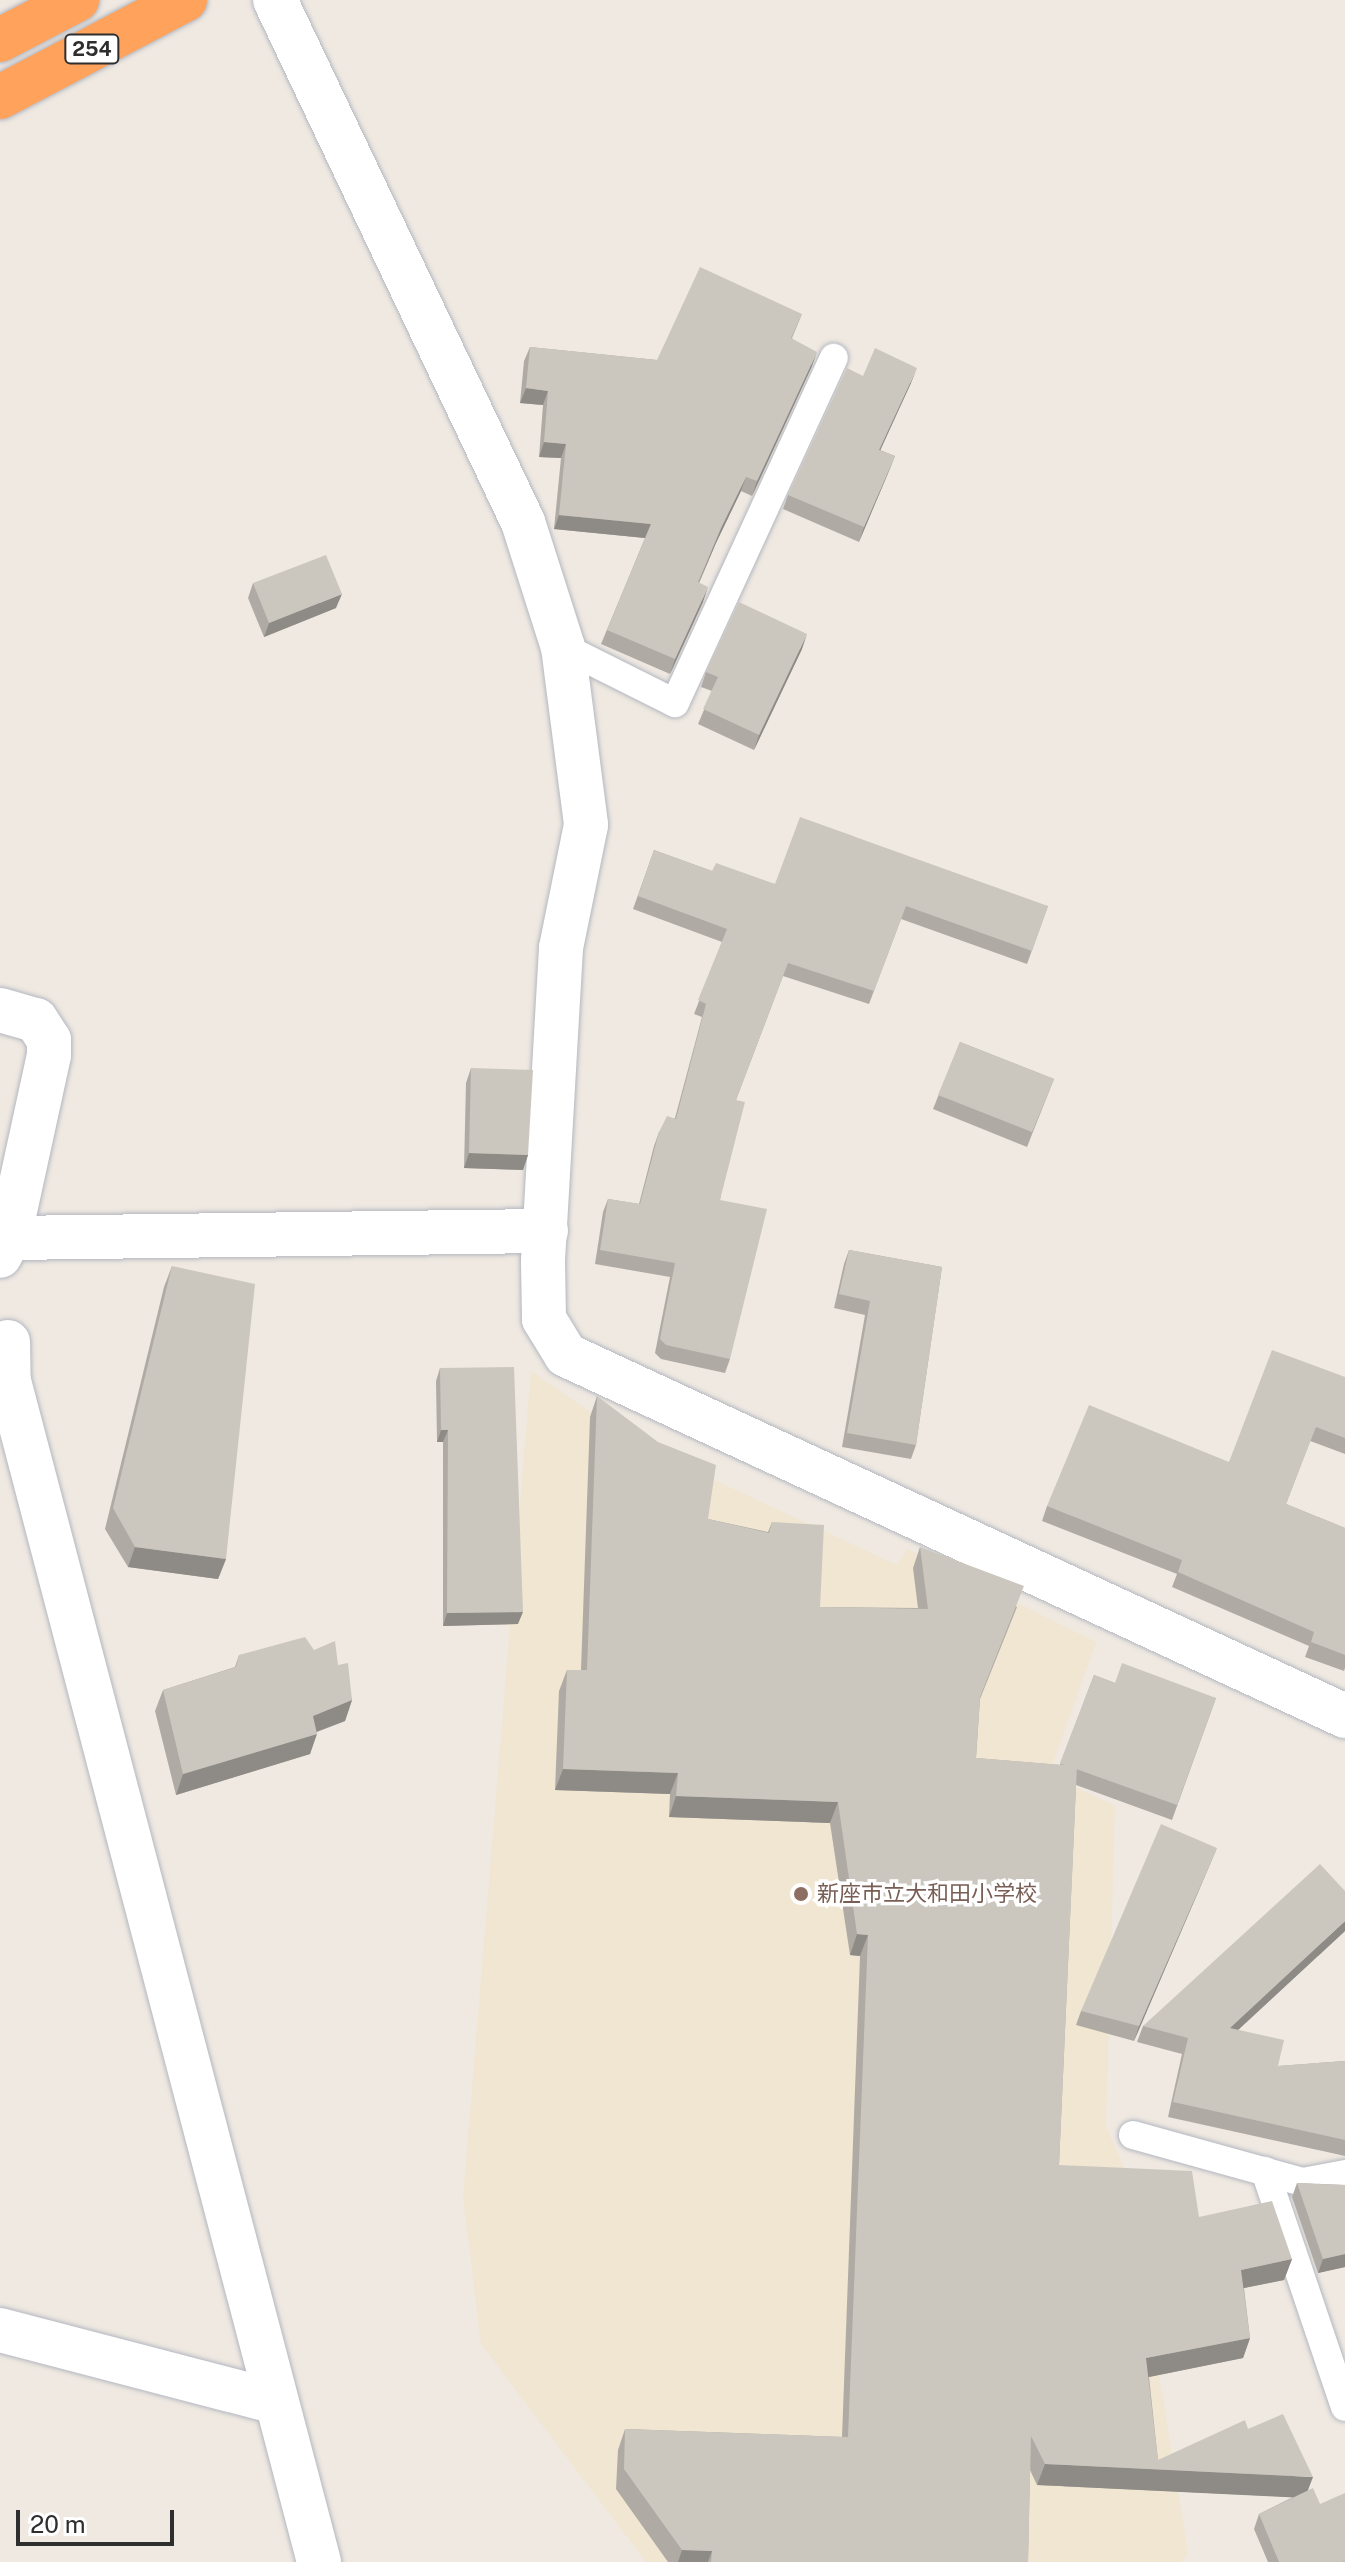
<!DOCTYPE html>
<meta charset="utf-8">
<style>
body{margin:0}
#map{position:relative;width:1345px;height:2562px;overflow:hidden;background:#efe9e1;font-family:"Public Sans","Noto Sans JP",sans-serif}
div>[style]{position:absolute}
.education>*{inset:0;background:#f0e6d1}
.roads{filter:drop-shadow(0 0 2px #b4b7c1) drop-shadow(0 0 2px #b4b7c1)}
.lane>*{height:28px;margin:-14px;padding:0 14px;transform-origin:14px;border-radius:14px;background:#fff}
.street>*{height:44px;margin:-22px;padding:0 22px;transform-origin:22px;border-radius:22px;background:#fff}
.secondary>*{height:44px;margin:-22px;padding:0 22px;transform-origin:22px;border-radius:22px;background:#fff}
.highway>*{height:44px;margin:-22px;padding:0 22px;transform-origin:22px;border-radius:22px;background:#ffa35c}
.wall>*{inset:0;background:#afaba4}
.shaded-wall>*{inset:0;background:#8e8b86}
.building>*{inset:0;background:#cbc7bf}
.dots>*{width:22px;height:22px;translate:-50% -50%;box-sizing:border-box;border:4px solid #fff;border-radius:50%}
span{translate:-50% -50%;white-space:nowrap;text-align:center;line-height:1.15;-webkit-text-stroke:7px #fff;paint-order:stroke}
.shield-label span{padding:2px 6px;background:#fff;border:2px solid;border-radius:6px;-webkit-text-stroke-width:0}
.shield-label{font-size:20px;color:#2e2e2e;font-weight:700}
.education-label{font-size:22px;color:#785e54}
.left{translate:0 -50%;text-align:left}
.scale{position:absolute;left:16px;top:2510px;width:158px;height:36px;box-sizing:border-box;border:4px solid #2e2e2e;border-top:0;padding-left:10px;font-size:24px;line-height:28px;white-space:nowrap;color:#2e2e2e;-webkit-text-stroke:6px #fff;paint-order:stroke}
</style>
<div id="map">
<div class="education">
<div style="clip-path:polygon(531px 1371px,631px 1440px,686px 1467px,897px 1565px,907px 1549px,1096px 1642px,1049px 1775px,1115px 1806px,1106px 2126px,1127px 2175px,1188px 2554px,1181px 2562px,646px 2562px,481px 2344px,463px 2198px)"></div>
</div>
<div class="roads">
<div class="lane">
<div style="left:563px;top:647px;width:125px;rotate:26.6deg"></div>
<div style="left:675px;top:703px;width:380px;rotate:-65.3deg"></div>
<div style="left:1133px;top:2135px;width:176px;rotate:15.5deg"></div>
<div style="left:1303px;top:2182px;width:43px;rotate:-10.8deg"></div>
<div style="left:1265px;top:2171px;width:249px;rotate:71.3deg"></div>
</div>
<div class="street">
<div style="left:275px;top:0;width:578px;rotate:64.59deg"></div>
<div style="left:523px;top:522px;width:131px;rotate:72.3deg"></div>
<div style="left:563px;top:647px;width:179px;rotate:82.6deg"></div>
<div style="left:586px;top:825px;width:126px;rotate:101.5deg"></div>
<div style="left:561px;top:948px;width:314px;rotate:93.3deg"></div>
<div style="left:543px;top:1261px;width:58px;rotate:89deg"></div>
<div style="left:544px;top:1319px;width:42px;rotate:58.6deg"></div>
<div style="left:566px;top:1355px;width:859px;rotate:24.86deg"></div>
<div style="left:0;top:1010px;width:37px;rotate:16deg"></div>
<div style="left:36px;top:1020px;width:24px;rotate:57deg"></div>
<div style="left:49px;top:1040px;width:15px;rotate:90deg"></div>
<div style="left:49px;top:1055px;width:187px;rotate:102.3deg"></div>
<div style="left:9px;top:1238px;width:20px;rotate:117deg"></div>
<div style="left:9px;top:1238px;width:537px;rotate:-0.75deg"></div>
<div style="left:8px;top:1342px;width:39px;rotate:89deg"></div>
<div style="left:0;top:2330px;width:286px;rotate:14.6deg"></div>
</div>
<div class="secondary">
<div style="left:9px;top:1381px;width:1221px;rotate:75.29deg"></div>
</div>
<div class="highway">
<div style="left:0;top:40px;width:87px;rotate:-27.5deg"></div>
<div style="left:0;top:97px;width:209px;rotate:-27.7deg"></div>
</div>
</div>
<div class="wall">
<div style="clip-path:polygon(802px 314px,792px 338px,812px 366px,752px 496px,741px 491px,716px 543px,699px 583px,703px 602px,670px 674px,601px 644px,645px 538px,554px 529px,561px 458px,539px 457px,543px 405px,520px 403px,524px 361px,530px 347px,657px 360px)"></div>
<div style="clip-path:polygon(863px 376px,911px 383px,880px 450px,895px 456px,859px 542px,783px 509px,788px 495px)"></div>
<div style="clip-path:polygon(253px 583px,336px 608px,264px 637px,248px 598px)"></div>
<div style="clip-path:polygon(802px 649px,754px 750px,698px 724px,712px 691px,701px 687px,706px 672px)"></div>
<div style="clip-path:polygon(654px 850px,712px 871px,775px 884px,1048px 906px,1027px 964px,901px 919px,869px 1004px,783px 976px,736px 1100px,720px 1200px,730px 1359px,725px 1373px,661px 1359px,655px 1353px,670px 1277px,595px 1264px,603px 1212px,608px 1199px,639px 1204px,654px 1146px,659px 1132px,675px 1118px,702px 1017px,694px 1014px,722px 942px,633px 909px)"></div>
<div style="clip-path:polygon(960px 1042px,1054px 1079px,1027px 1147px,933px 1109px)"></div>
<div style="clip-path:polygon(471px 1068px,528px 1155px,523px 1170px,464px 1168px,466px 1083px)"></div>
<div style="clip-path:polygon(849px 1250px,942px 1267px,916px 1445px,911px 1459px,842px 1447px,865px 1315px,834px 1308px,844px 1264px)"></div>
<div style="clip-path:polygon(172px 1266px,226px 1559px,218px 1579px,128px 1567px,105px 1529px,164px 1287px)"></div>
<div style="clip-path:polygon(440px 1368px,518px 1624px,443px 1626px,443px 1442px,437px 1442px,436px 1381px)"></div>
<div style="clip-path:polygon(1345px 1377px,1345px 1454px,1310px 1441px,1286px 1504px,1345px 1528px,1345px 1668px,1344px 1671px,1305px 1657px,1309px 1646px,1172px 1587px,1177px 1574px,1042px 1521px,1047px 1506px,1229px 1462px)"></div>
<div style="clip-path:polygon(597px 1396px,708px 1519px,768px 1532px,772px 1522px,820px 1607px,918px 1608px,913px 1568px,920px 1547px,1017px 1607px,980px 1699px,976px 1758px,1060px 1765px,1094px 1675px,1115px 1683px,1216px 1698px,1172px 1820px,1076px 1785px,1059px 2165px,1199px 2217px,1292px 2259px,1284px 2280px,1244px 2288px,1250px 2338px,1243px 2358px,1149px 2377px,1158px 2460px,1248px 2429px,1308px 2490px,1345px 2562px,1268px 2562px,1254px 2529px,1259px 2514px,1293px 2497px,1037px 2485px,1030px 2470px,1028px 2562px,668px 2562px,616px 2489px,618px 2450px,625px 2429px,842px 2437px,860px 1956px,850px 1955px,830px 1823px,669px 1817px,670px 1794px,555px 1790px,559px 1691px,567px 1670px,581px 1670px,590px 1417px)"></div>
<div style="clip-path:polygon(314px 1650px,338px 1665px,352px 1700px,345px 1721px,317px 1732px,310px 1754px,176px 1795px,155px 1711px,163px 1690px,235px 1667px,239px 1655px)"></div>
<div style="clip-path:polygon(1217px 1848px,1134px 2041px,1076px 2025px,1081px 2011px)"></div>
<div style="clip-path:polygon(1345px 1931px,1238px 2030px,1278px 2066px,1345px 2061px,1345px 2156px,1168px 2117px,1182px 2054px,1137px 2042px,1143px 2026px)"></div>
<div style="clip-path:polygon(1297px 2183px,1345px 2185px,1345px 2267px,1318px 2273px,1292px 2197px)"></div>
</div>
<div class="shaded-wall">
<div style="clip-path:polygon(817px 352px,812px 366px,752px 496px,757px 481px)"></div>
<div style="clip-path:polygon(917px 368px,911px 383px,874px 464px,879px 450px)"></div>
<div style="clip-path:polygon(526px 388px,548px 391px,543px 405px,520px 403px)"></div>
<div style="clip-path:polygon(544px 442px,566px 444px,561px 458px,539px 457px)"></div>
<div style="clip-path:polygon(895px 456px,889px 471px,859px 542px,864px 527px)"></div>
<div style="clip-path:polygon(746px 477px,741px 491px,716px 543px,693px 597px,721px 528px)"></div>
<div style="clip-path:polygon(559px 515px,651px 524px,645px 538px,554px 529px)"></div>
<div style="clip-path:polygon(708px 587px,703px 602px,670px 674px,675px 659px)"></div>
<div style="clip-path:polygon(342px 594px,336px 608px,264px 637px,269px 623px)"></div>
<div style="clip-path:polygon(807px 634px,802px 649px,754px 750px,759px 735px)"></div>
<div style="clip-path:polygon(469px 1153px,528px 1155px,523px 1170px,464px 1168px)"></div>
<div style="clip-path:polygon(441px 1430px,448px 1430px,443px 1442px,437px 1442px)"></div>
<div style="clip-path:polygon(135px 1547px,226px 1559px,218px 1579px,128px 1567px)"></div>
<div style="clip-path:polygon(523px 1612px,518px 1624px,443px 1626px,447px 1613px)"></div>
<div style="clip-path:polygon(352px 1700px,345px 1721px,305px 1736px,313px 1716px)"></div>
<div style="clip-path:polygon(317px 1734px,310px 1754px,176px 1795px,183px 1774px)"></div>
<div style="clip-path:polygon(563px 1769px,678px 1773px,670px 1794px,555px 1790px)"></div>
<div style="clip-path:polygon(676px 1796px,838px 1802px,830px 1823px,669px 1817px)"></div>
<div style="clip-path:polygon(1217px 1848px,1211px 1862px,1134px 2041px,1139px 2026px)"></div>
<div style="clip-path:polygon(1345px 1921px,1345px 1931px,1224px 2043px,1230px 2028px)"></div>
<div style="clip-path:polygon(857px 1934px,868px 1935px,860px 1956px,850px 1955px)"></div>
<div style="clip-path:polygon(1345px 2254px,1345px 2267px,1318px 2273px,1323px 2259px)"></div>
<div style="clip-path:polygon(1292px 2259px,1284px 2280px,1234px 2290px,1241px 2270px)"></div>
<div style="clip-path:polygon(1250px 2338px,1243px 2358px,1139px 2379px,1146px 2358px)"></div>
<div style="clip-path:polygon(1045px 2464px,1313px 2477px,1305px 2498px,1037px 2485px)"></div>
<div style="clip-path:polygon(682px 2550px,712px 2551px,708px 2562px,678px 2562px)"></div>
</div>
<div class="building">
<div style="clip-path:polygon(700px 267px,802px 314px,791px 338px,817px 352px,757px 481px,746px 477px,721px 528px,698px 582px,708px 587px,675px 659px,607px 630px,651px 524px,559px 515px,566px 444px,544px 442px,548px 391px,526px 388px,530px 347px,657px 360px)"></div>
<div style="clip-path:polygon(875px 348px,917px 368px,879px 450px,895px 456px,864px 527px,788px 495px,847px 368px,863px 376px)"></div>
<div style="clip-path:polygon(326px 555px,342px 594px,269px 623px,253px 583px)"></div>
<div style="clip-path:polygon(739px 602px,807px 634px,759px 735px,703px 709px,718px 677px,706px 672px)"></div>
<div style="clip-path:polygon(800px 817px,1048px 906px,1032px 951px,906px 906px,874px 991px,788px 963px,736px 1100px,745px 1102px,720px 1200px,767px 1209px,730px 1359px,666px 1345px,660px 1339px,675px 1263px,600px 1250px,608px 1199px,640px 1204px,659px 1132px,667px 1116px,676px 1119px,706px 1004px,698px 1000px,727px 929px,638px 896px,654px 850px,712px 871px,716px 863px,775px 884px)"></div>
<div style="clip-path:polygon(960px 1042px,1054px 1079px,1032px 1132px,938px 1095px)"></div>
<div style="clip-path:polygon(471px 1068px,533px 1070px,528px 1155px,469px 1153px)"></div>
<div style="clip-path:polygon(849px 1250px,942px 1267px,916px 1445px,847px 1433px,870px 1301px,839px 1294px)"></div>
<div style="clip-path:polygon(172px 1266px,255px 1284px,226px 1559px,135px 1547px,113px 1508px)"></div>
<div style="clip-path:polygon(1272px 1350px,1345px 1377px,1345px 1438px,1316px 1427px,1286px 1504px,1345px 1528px,1345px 1655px,1311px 1642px,1314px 1632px,1178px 1572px,1182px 1560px,1047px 1506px,1089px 1405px,1229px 1462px)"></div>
<div style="clip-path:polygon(514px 1367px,523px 1612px,447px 1613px,448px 1430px,441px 1430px,440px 1368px)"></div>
<div style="clip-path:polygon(597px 1396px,658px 1442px,716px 1465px,708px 1519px,769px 1533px,772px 1522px,824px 1525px,820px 1607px,928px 1609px,920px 1547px,1024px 1586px,980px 1697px,976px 1758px,1077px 1766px,1059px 2165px,1192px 2171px,1199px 2217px,1272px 2201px,1292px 2259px,1241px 2270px,1250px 2338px,1146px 2358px,1158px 2460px,1245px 2420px,1248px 2429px,1283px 2414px,1313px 2477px,1045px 2464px,1031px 2436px,1028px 2562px,711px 2562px,712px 2551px,682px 2550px,624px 2469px,625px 2429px,848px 2437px,868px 1935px,857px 1934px,838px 1802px,676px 1796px,678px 1773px,563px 1769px,567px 1670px,587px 1670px)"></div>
<div style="clip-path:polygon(305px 1637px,314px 1650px,335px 1641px,338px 1665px,348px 1663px,352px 1700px,313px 1716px,317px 1734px,183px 1774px,163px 1690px,236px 1667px,239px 1655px)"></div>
<div style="clip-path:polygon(1122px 1663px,1216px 1698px,1177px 1805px,1076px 1769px,1077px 1766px,1066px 1766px,1060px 1763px,1094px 1675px,1115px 1683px)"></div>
<div style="clip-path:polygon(1161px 1824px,1217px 1848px,1139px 2026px,1081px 2011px)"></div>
<div style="clip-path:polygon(1320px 1864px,1345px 1891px,1345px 1921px,1230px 2028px,1284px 2040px,1278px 2066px,1345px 2061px,1345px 2140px,1173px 2102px,1188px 2038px,1143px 2026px)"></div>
<div style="clip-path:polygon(1297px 2183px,1345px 2185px,1345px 2254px,1323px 2259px)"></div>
<div style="clip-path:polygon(1313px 2488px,1320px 2504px,1345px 2493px,1345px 2561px,1342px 2562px,1279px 2562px,1259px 2514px)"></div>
</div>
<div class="dots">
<div style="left:801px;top:1894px;background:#8d6e63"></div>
</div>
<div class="shield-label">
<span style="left:92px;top:49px">254</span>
</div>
<div class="education-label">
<span class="left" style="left:817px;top:1894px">新座市立大和田小学校</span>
</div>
<div class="scale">20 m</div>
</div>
